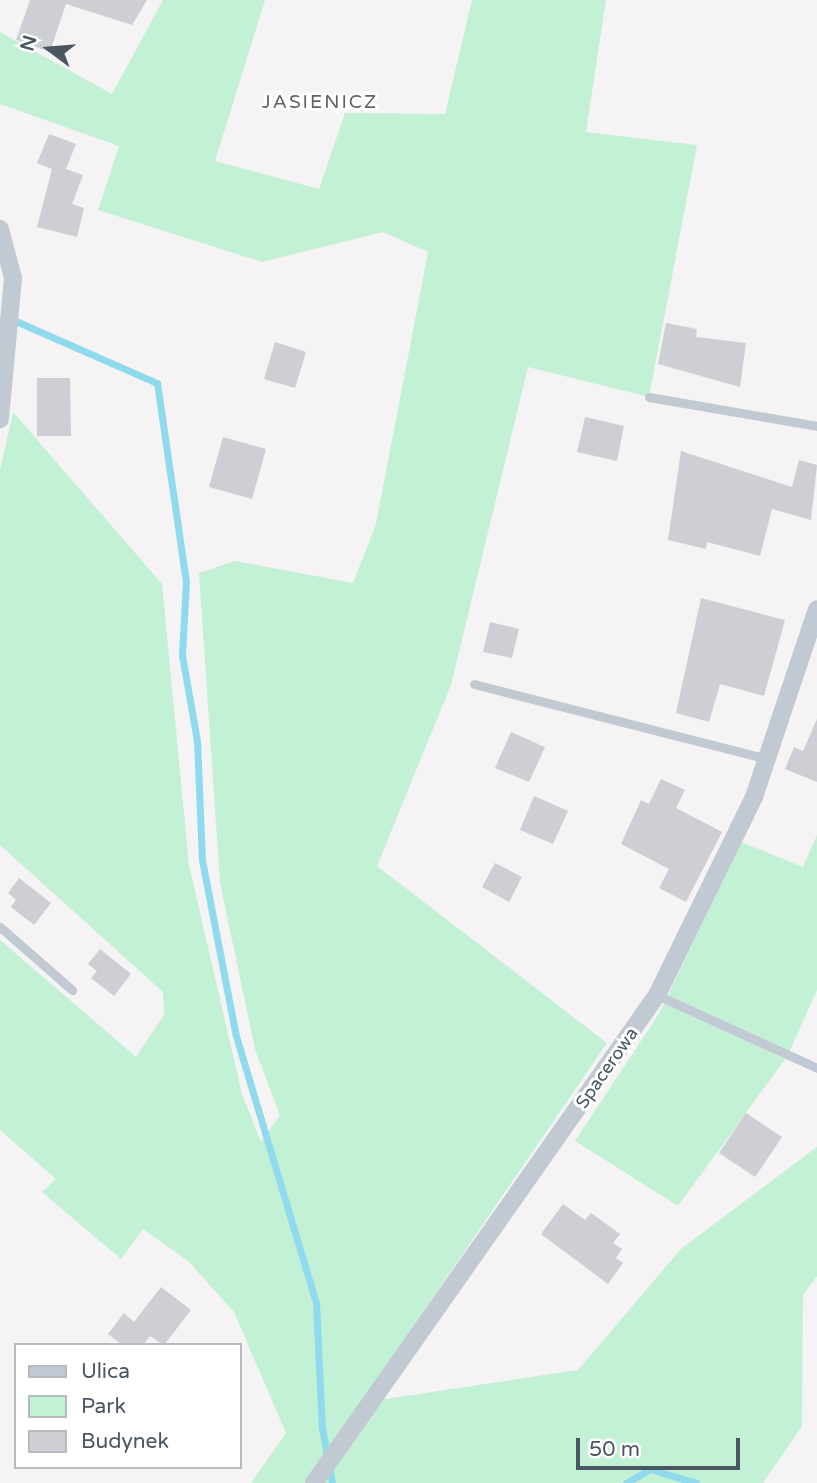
<!DOCTYPE html>
<style>
body{margin:0}
#map{position:relative;width:817px;height:1483px;overflow:hidden;background:#f5f3f3;font-family:"Varela Round",sans-serif}
div>[style]{position:absolute}
.green>*{inset:0;background:#c3f1d5}
.stream>*{height:7px;margin:-3.5px;padding:0 3.5px;transform-origin:3.5px;border-radius:3.5px;background:#90daee}
.building>*{inset:0;background:#cdcfd5}
.lane>*{height:9px;margin:-4.5px;padding:0 4.5px;transform-origin:4.5px;border-radius:4.5px;background:#c1cad2}
.street>*{height:18px;margin:-9px;padding:0 9px;transform-origin:9px;border-radius:9px;background:#c1cad2}
span{translate:-50% -50%;white-space:nowrap;text-align:center;line-height:1.15;-webkit-text-stroke:6px #fff;paint-order:stroke}
.street-label{font-size:18px;color:#4a5661}
.neighbourhood-label{font-size:19px;color:#5f6368;letter-spacing:2px}
.legend{position:absolute;left:14px;top:1343px;width:228px;height:126px;box-sizing:border-box;background:#fff;border:2px solid #b7bbc0;margin:0;padding:9px 12px;list-style:none;font-size:21px;color:#4a5661}
.legend li{display:flex;align-items:center;gap:14px;height:35px}
.legend b{width:35px;border:2px solid #b7bbc0}
.north{position:absolute;left:14px;top:14px;width:70px;height:70px;-webkit-text-stroke:5px #fff;paint-order:stroke;rotate:286deg;font-size:19px;font-weight:700;line-height:28px;text-align:center;color:#4a5661}
.north::after{content:'';display:block;margin:auto;width:24px;height:32px;background:#4a5661;clip-path:polygon(50% 0,100% 100%,50% 72%,0 100%)}
.scale{position:absolute;left:576px;top:1438px;width:164px;height:32px;box-sizing:border-box;border:4px solid #4a5661;border-top:0;padding-left:9px;font-size:21px;line-height:24px;white-space:nowrap;color:#4a5661;-webkit-text-stroke:5px #fff;paint-order:stroke}
</style>
<div id="map">
<div class="green">
<div style="clip-path:polygon(163px 0,265px 0,215px 161px,319px 189px,345px 113px,445px 114px,472px 0,606px 0,586px 132px,697px 145px,649px 397px,528px 367px,451px 685px,377px 866px,607px 1043px,306px 1483px,251px 1483px,286px 1433px,234px 1312px,188px 1261px,143px 1229px,121px 1259px,42px 1192px,56px 1179px,0 1130px,0 940px,136px 1057px,164px 1015px,163px 992px,0 845px,0 470px,13px 412px,162px 584px,189px 865px,242px 1094px,261px 1142px,280px 1115px,255px 1049px,220px 883px,199px 573px,235px 561px,353px 583px,376px 524px,428px 252px,383px 232px,262px 262px,98px 210px,119px 146px,0 104px,0 32px,112px 94px)"></div>
<div style="clip-path:polygon(817px 835px,817px 990px,788px 1055px,678px 1206px,575px 1141px,660px 1012px,741px 842px,803px 867px)"></div>
<div style="clip-path:polygon(817px 1147px,817px 1276px,803px 1295px,802px 1426px,763px 1483px,325px 1483px,379px 1400px,578px 1370px,681px 1249px)"></div>
</div>
<div class="stream">
<div style="left:18px;top:322px;width:152px;rotate:23.7deg"></div>
<div style="left:157px;top:383px;width:200px;rotate:81.7deg"></div>
<div style="left:186px;top:581px;width:74px;rotate:93.1deg"></div>
<div style="left:182px;top:655px;width:87px;rotate:80.1deg"></div>
<div style="left:197px;top:741px;width:119px;rotate:87.6deg"></div>
<div style="left:202px;top:860px;width:179px;rotate:79.1deg"></div>
<div style="left:236px;top:1036px;width:279px;rotate:73.3deg"></div>
<div style="left:316px;top:1303px;width:125px;rotate:87.3deg"></div>
<div style="left:322px;top:1428px;width:56px;rotate:79.7deg"></div>
<div style="left:626px;top:1483px;width:28px;rotate:-30deg"></div>
<div style="left:650px;top:1469px;width:48px;rotate:16.9deg"></div>
</div>
<div class="building">
<div style="clip-path:polygon(30px 0,147px 0,132px 25px,66px 4px,50px 52px,16px 40px)"></div>
<div style="clip-path:polygon(49px 134px,76px 144px,66px 169px,83px 175px,72px 204px,84px 208px,77px 237px,37px 227px,52px 169px,37px 163px)"></div>
<div style="clip-path:polygon(666px 323px,697px 329px,696px 337px,746px 343px,740px 387px,658px 364px)"></div>
<div style="clip-path:polygon(275px 342px,306px 352px,295px 388px,264px 379px)"></div>
<div style="clip-path:polygon(37px 378px,70px 378px,71px 436px,37px 436px)"></div>
<div style="clip-path:polygon(585px 417px,624px 426px,617px 461px,577px 452px)"></div>
<div style="clip-path:polygon(223px 437px,266px 449px,252px 499px,209px 487px)"></div>
<div style="clip-path:polygon(681px 451px,792px 487px,799px 460px,817px 465px,811px 520px,772px 509px,760px 556px,707px 542px,706px 549px,668px 540px)"></div>
<div style="clip-path:polygon(701px 598px,785px 620px,764px 696px,720px 684px,709px 722px,676px 713px)"></div>
<div style="clip-path:polygon(490px 622px,519px 629px,512px 658px,483px 652px)"></div>
<div style="clip-path:polygon(817px 719px,817px 782px,785px 769px,794px 747px,803px 751px)"></div>
<div style="clip-path:polygon(511px 732px,545px 747px,529px 782px,495px 768px)"></div>
<div style="clip-path:polygon(661px 779px,685px 790px,676px 808px,722px 832px,686px 902px,659px 888px,669px 869px,621px 844px,641px 800px,649px 804px)"></div>
<div style="clip-path:polygon(534px 796px,568px 811px,553px 844px,520px 830px)"></div>
<div style="clip-path:polygon(495px 863px,522px 877px,509px 902px,482px 887px)"></div>
<div style="clip-path:polygon(19px 878px,51px 903px,34px 925px,11px 907px,16px 900px,8px 893px)"></div>
<div style="clip-path:polygon(100px 949px,131px 974px,114px 996px,91px 978px,97px 971px,88px 964px)"></div>
<div style="clip-path:polygon(746px 1113px,782px 1137px,755px 1177px,719px 1153px)"></div>
<div style="clip-path:polygon(563px 1204px,585px 1220px,591px 1213px,620px 1234px,613px 1243px,622px 1249px,616px 1258px,623px 1263px,608px 1284px,541px 1234px)"></div>
<div style="clip-path:polygon(161px 1287px,191px 1310px,164px 1345px,150px 1336px,143px 1345px,122px 1345px,108px 1334px,124px 1313px,134px 1322px)"></div>
</div>
<div class="lane">
<div style="left:649px;top:397px;width:170px;rotate:9.8deg"></div>
<div style="left:474px;top:684px;width:303px;rotate:14.3deg"></div>
<div style="left:0;top:927px;width:96px;rotate:41.2deg"></div>
<div style="left:657px;top:995px;width:176px;rotate:24.5deg"></div>
</div>
<div class="street">
<div style="left:0;top:229px;width:51px;rotate:75.1deg"></div>
<div style="left:13px;top:278px;width:142px;rotate:95.3deg"></div>
<div style="left:314px;top:1483px;width:596px;rotate:-54.9deg"></div>
<div style="left:657px;top:995px;width:220px;rotate:-63.9deg"></div>
<div style="left:754px;top:797px;width:198px;rotate:-71.5deg"></div>
</div>
<div class="street-label">
<span style="left:607px;top:1068px;rotate:-55deg">Spacerowa</span>
</div>
<div class="neighbourhood-label">
<span style="left:320px;top:103px">JASIENICZ</span>
</div>
<ul class="legend">
<li><b style="height:9px;background:#c1cad2"></b>Ulica</li>
<li><b style="height:19px;background:#c3f1d5"></b>Park</li>
<li><b style="height:19px;background:#cdcfd5"></b>Budynek</li>
</ul>
<div class="north">N</div>
<div class="scale">50 m</div>
</div>
